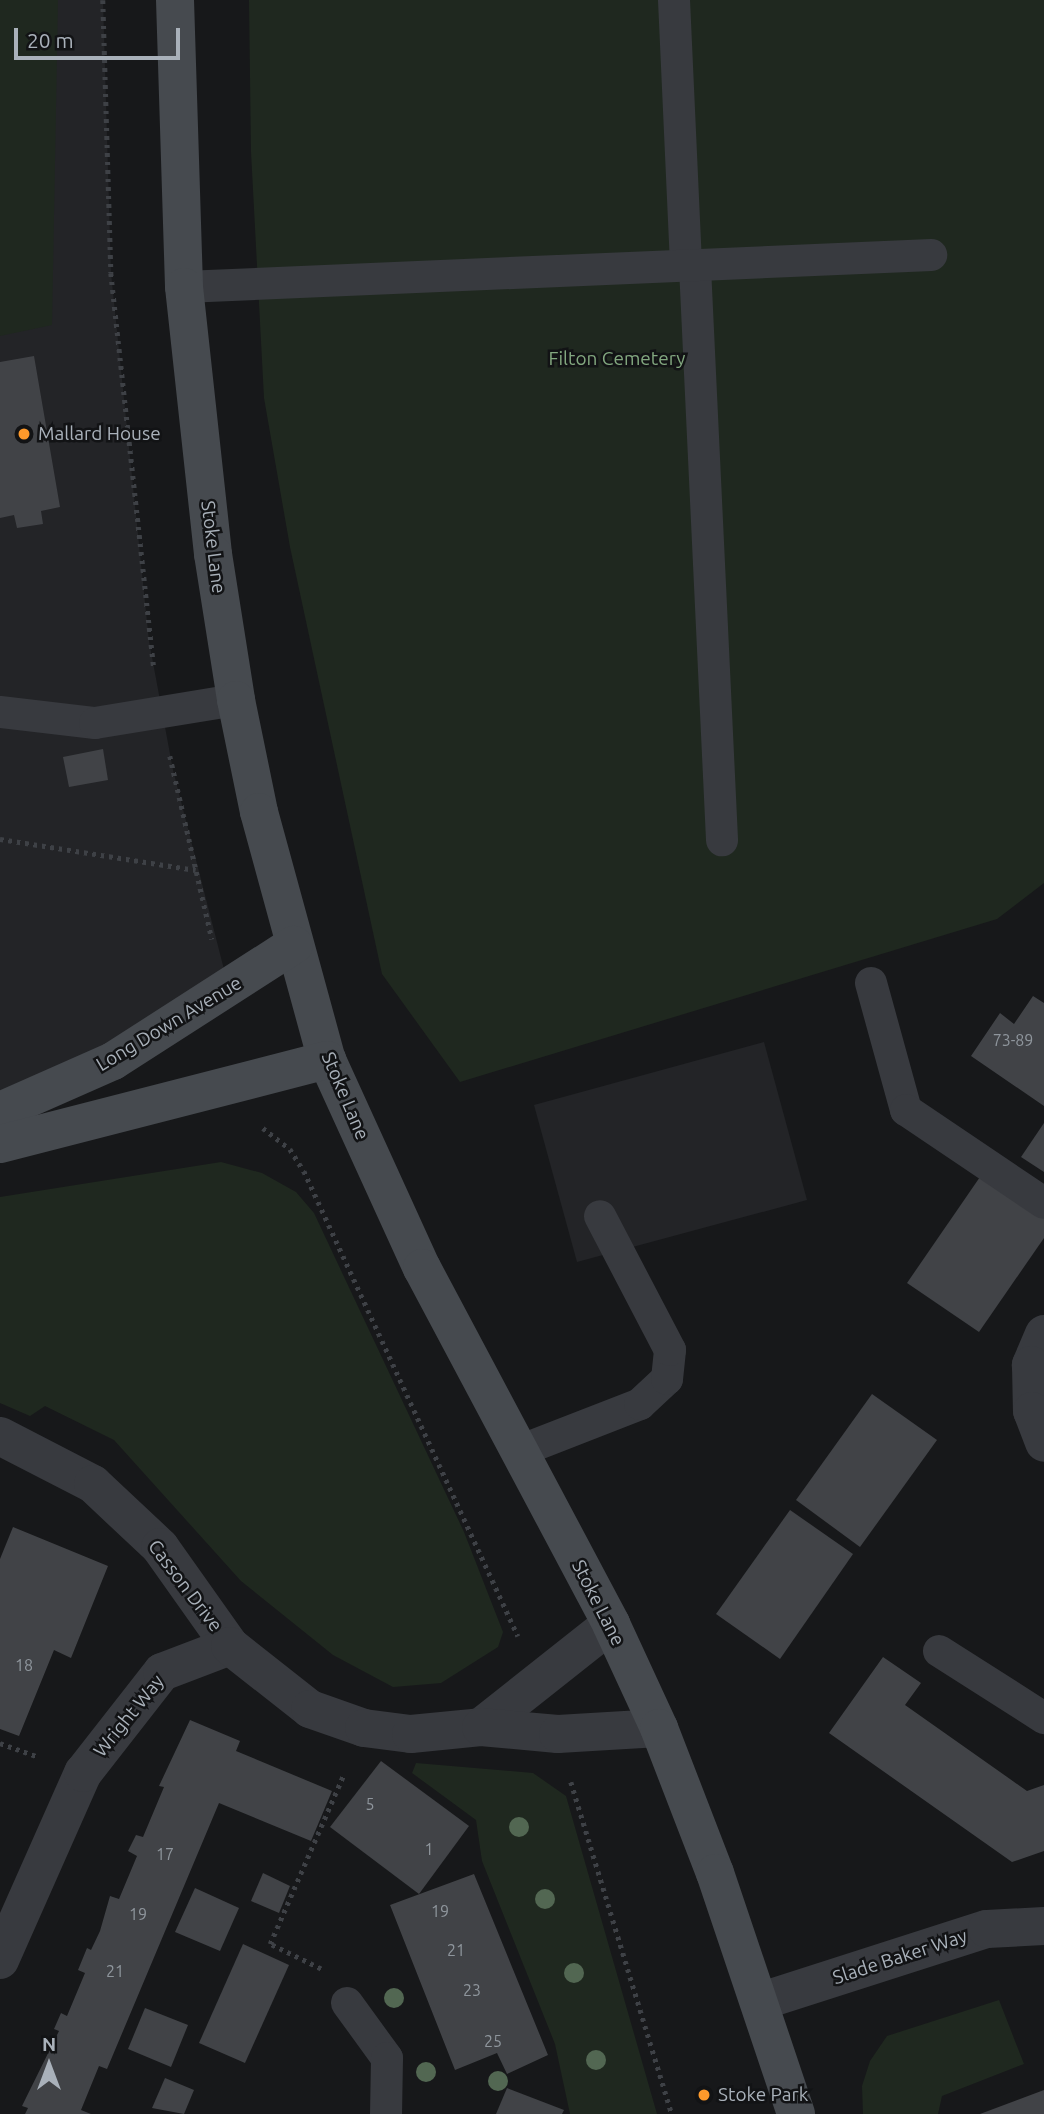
<!DOCTYPE html>
<style>
body{margin:0}
#map{position:relative;width:1044px;height:2114px;overflow:hidden;background:#17181a;font-family:Ubuntu,sans-serif}
div>[style]{position:absolute}
.built>*{inset:0;background:#232427}
.green>*{inset:0;background:#1f281f}
.building>*{inset:0;background:#414347}
.path>*{height:4.5px;margin-top:-2.25px;transform-origin:0;background:repeating-linear-gradient(90deg,#3e4146 0 3.5px,transparent 0 8.5px)}
.lane>*{height:32px;margin:-16px;padding:0 16px;transform-origin:16px;border-radius:16px;background:#383a3f}
.street>*{height:38px;margin:-19px;padding:0 19px;transform-origin:19px;border-radius:19px;background:#383a3f}
.secondary>*{height:38px;margin:-19px;padding:0 19px;transform-origin:19px;border-radius:19px;background:#464a4f}
.trees>*{width:20px;height:20px;margin:-10px;border-radius:50%;background:#526752}
.dots>*{width:19px;height:19px;translate:-50% -50%;box-sizing:border-box;border:4px solid #121315;border-radius:50%}
span{translate:-50% -50%;white-space:nowrap;text-align:center;line-height:1.15;-webkit-text-stroke:5px #121315;paint-order:stroke}
.number-label{font-size:16px;color:#8f969d}
.number-label span{-webkit-text-stroke-width:0}
.park-label{font-size:19px;color:#82a77f}
.poi-label{font-size:19px;color:#a9b1ba}
.left{translate:0 -50%;text-align:left}
.street-label{font-size:19px;color:#a9b1ba}
.north{position:absolute;left:14px;top:2030px;width:70px;height:70px;-webkit-text-stroke:5px #121315;paint-order:stroke;rotate:0deg;font-size:19px;font-weight:700;line-height:28px;text-align:center;color:#a9b1ba}
.north::after{content:'';display:block;margin:auto;width:24px;height:32px;background:#a9b1ba;clip-path:polygon(50% 0,100% 100%,50% 72%,0 100%)}
.scale{position:absolute;left:14px;top:28px;width:166px;height:32px;box-sizing:border-box;border:4px solid #a9b1ba;border-top:0;padding-left:9px;font-size:21px;line-height:24px;white-space:nowrap;color:#a9b1ba;-webkit-text-stroke:5px #121315;paint-order:stroke}
</style>
<div id="map">
<div class="built">
<div style="clip-path:polygon(0 0,103px 0,111px 273px,149px 641px,173px 770px,229px 989px,0 1111px)"></div>
<div style="clip-path:polygon(764px 1042px,807px 1200px,577px 1262px,534px 1105px)"></div>
</div>
<div class="green">
<div style="clip-path:polygon(0 0,58px 0,52px 325px,0 336px)"></div>
<div style="clip-path:polygon(249px 0,1044px 0,1044px 883px,997px 919px,460px 1082px,382px 974px,290px 547px,264px 398px,251px 152px)"></div>
<div style="clip-path:polygon(221px 1162px,262px 1173px,296px 1192px,314px 1213px,464px 1532px,503px 1632px,498px 1647px,441px 1683px,393px 1687px,333px 1655px,241px 1581px,114px 1440px,45px 1406px,30px 1416px,0 1403px,0 1197px)"></div>
<div style="clip-path:polygon(416px 1763px,533px 1773px,566px 1796px,657px 2114px,570px 2114px,555px 2044px,482px 1861px,476px 1820px,412px 1773px)"></div>
<div style="clip-path:polygon(999px 2000px,1024px 2064px,942px 2096px,938px 2114px,863px 2114px,862px 2086px,870px 2061px,887px 2036px)"></div>
</div>
<div class="building">
<div style="clip-path:polygon(34px 356px,60px 507px,41px 511px,43px 524px,17px 528px,14px 515px,0 518px,0 362px)"></div>
<div style="clip-path:polygon(103px 749px,108px 780px,69px 787px,63px 757px)"></div>
<div style="clip-path:polygon(1033px 996px,1044px 1003px,1044px 1106px,971px 1056px,1000px 1013px,1014px 1024px)"></div>
<div style="clip-path:polygon(1044px 1123px,1044px 1172px,1021px 1157px)"></div>
<div style="clip-path:polygon(982px 1174px,1044px 1217px,1044px 1238px,979px 1332px,907px 1283px)"></div>
<div style="clip-path:polygon(872px 1394px,937px 1440px,860px 1547px,796px 1500px)"></div>
<div style="clip-path:polygon(790px 1510px,853px 1554px,780px 1659px,716px 1614px)"></div>
<div style="clip-path:polygon(13px 1527px,108px 1566px,71px 1658px,54px 1650px,19px 1736px,0 1729px,0 1559px)"></div>
<div style="clip-path:polygon(883px 1657px,921px 1683px,905px 1705px,1027px 1791px,1044px 1785px,1044px 1851px,1012px 1862px,829px 1733px)"></div>
<div style="clip-path:polygon(190px 1720px,240px 1741px,236px 1751px,332px 1791px,311px 1841px,219px 1803px,107px 2069px,99px 2066px,81px 2110px,91px 2114px,25px 2114px,28px 2108px,22px 2106px,59px 2031px,54px 2029px,61px 2013px,67px 2016px,85px 1973px,78px 1970px,87px 1948px,91px 1950px,100px 1931px,110px 1896px,119px 1899px,137px 1856px,128px 1851px,136px 1835px,143px 1837px,164px 1787px,159px 1786px)"></div>
<div style="clip-path:polygon(381px 1761px,469px 1826px,419px 1894px,330px 1827px)"></div>
<div style="clip-path:polygon(263px 1873px,290px 1886px,279px 1913px,251px 1901px)"></div>
<div style="clip-path:polygon(474px 1874px,548px 2055px,507px 2074px,497px 2053px,455px 2070px,390px 1905px)"></div>
<div style="clip-path:polygon(195px 1888px,239px 1908px,220px 1951px,175px 1932px)"></div>
<div style="clip-path:polygon(243px 1944px,289px 1965px,245px 2063px,199px 2043px)"></div>
<div style="clip-path:polygon(145px 2008px,188px 2025px,171px 2067px,128px 2049px)"></div>
<div style="clip-path:polygon(165px 2078px,194px 2090px,184px 2114px,152px 2108px)"></div>
<div style="clip-path:polygon(507px 2088px,564px 2110px,562px 2114px,496px 2114px)"></div>
<div style="clip-path:polygon(1044px 2090px,1044px 2114px,980px 2114px)"></div>
</div>
<div class="path">
<div style="left:103px;top:0;width:273px;rotate:88.3deg"></div>
<div style="left:111px;top:273px;width:398px;rotate:83.8deg"></div>
<div style="left:170px;top:756px;width:188px;rotate:77.1deg"></div>
<div style="left:0;top:839px;width:198px;rotate:9deg"></div>
<div style="left:263px;top:1128px;width:34px;rotate:38deg"></div>
<div style="left:290px;top:1149px;width:26px;rotate:58deg"></div>
<div style="left:304px;top:1171px;width:512px;rotate:65.29deg"></div>
<div style="left:0;top:1743px;width:41px;rotate:19.7deg"></div>
<div style="left:571px;top:1782px;width:347px;rotate:73.1deg"></div>
<div style="left:321px;top:1969px;width:57px;rotate:-153.9deg"></div>
<div style="left:270px;top:1944px;width:185px;rotate:-66.5deg"></div>
</div>
<div class="lane">
<div style="left:674px;top:0;width:267px;rotate:87.4deg"></div>
<div style="left:695px;top:267px;width:574px;rotate:87.3deg"></div>
<div style="left:184px;top:287px;width:748px;rotate:-2.45deg"></div>
<div style="left:0;top:712px;width:96px;rotate:6.6deg"></div>
<div style="left:95px;top:723px;width:143px;rotate:-9.3deg"></div>
<div style="left:871px;top:983px;width:132px;rotate:74.6deg"></div>
<div style="left:906px;top:1110px;width:166px;rotate:34deg"></div>
<div style="left:517px;top:1452px;width:132px;rotate:-21.3deg"></div>
<div style="left:640px;top:1404px;width:37px;rotate:-43deg"></div>
<div style="left:667px;top:1379px;width:29px;rotate:-84deg"></div>
<div style="left:670px;top:1350px;width:151px;rotate:-117.6deg"></div>
<div style="left:939px;top:1651px;width:125px;rotate:32.5deg"></div>
<div style="left:347px;top:2003px;width:68px;rotate:54deg"></div>
<div style="left:387px;top:2058px;width:56px;rotate:91deg"></div>
</div>
<div class="street">
<div style="left:1044px;top:1334px;width:34px;rotate:113deg"></div>
<div style="left:1031px;top:1365px;width:46px;rotate:88.8deg"></div>
<div style="left:1032px;top:1411px;width:34px;rotate:69deg"></div>
<div style="left:0;top:1436px;width:105px;rotate:27.3deg"></div>
<div style="left:93px;top:1484px;width:92px;rotate:43.2deg"></div>
<div style="left:160px;top:1547px;width:121px;rotate:54.7deg"></div>
<div style="left:481px;top:1727px;width:166px;rotate:-38.4deg"></div>
<div style="left:0;top:1960px;width:205px;rotate:-66.1deg"></div>
<div style="left:83px;top:1773px;width:128px;rotate:-52deg"></div>
<div style="left:162px;top:1672px;width:73px;rotate:-20.9deg"></div>
<div style="left:230px;top:1646px;width:102px;rotate:38.2deg"></div>
<div style="left:310px;top:1709px;width:57px;rotate:19.4deg"></div>
<div style="left:364px;top:1728px;width:47px;rotate:7.3deg"></div>
<div style="left:411px;top:1734px;width:70px;rotate:-5.7deg"></div>
<div style="left:481px;top:1727px;width:77px;rotate:5.2deg"></div>
<div style="left:558px;top:1734px;width:101px;rotate:-3.4deg"></div>
<div style="left:759px;top:2002px;width:239px;rotate:-17.8deg"></div>
<div style="left:987px;top:1929px;width:57px;rotate:-3deg"></div>
</div>
<div class="secondary">
<div style="left:175px;top:0;width:287px;rotate:88.2deg"></div>
<div style="left:184px;top:287px;width:269px;rotate:83.8deg"></div>
<div style="left:213px;top:554px;width:148px;rotate:81deg"></div>
<div style="left:236px;top:700px;width:114px;rotate:78.4deg"></div>
<div style="left:259px;top:812px;width:257px;rotate:74.7deg"></div>
<div style="left:327px;top:1060px;width:229px;rotate:65.5deg"></div>
<div style="left:422px;top:1268px;width:403px;rotate:62deg"></div>
<div style="left:611px;top:1624px;width:115px;rotate:65.2deg"></div>
<div style="left:659px;top:1728px;width:155px;rotate:68.9deg"></div>
<div style="left:715px;top:1873px;width:254px;rotate:71.4deg"></div>
<div style="left:0;top:1111px;width:124px;rotate:-23.9deg"></div>
<div style="left:113px;top:1061px;width:215px;rotate:-32.7deg"></div>
<div style="left:0;top:1144px;width:338px;rotate:-14.4deg"></div>
</div>
<div class="trees">
<div style="left:519px;top:1827px"></div>
<div style="left:545px;top:1899px"></div>
<div style="left:574px;top:1973px"></div>
<div style="left:394px;top:1998px"></div>
<div style="left:596px;top:2060px"></div>
<div style="left:426px;top:2072px"></div>
<div style="left:498px;top:2081px"></div>
</div>
<div class="dots">
<div style="left:24px;top:434px;background:#fe992b"></div>
<div style="left:704px;top:2095px;background:#fe992b"></div>
</div>
<div class="number-label">
<span style="left:1013px;top:1040px">73-89</span>
<span style="left:24px;top:1665px">18</span>
<span style="left:370px;top:1804px">5</span>
<span style="left:429px;top:1849px">1</span>
<span style="left:165px;top:1854px">17</span>
<span style="left:440px;top:1911px">19</span>
<span style="left:138px;top:1914px">19</span>
<span style="left:456px;top:1950px">21</span>
<span style="left:115px;top:1971px">21</span>
<span style="left:472px;top:1990px">23</span>
<span style="left:493px;top:2041px">25</span>
</div>
<div class="park-label">
<span style="left:617px;top:359px">Filton Cemetery</span>
</div>
<div class="poi-label">
<span class="left" style="left:38px;top:434px">Mallard House</span>
<span class="left" style="left:718px;top:2095px">Stoke Park</span>
</div>
<div class="street-label">
<span style="left:213px;top:547px;rotate:83deg">Stoke Lane</span>
<span style="left:169px;top:1024px;rotate:-31deg">Long Down Avenue</span>
<span style="left:345px;top:1096px;rotate:67deg">Stoke Lane</span>
<span style="left:185px;top:1586px;rotate:53deg">Casson Drive</span>
<span style="left:598px;top:1603px;rotate:63deg">Stoke Lane</span>
<span style="left:129px;top:1716px;rotate:-51deg">Wright Way</span>
<span style="left:900px;top:1957px;rotate:-18deg">Slade Baker Way</span>
</div>
<div class="north">N</div>
<div class="scale">20 m</div>
</div>
